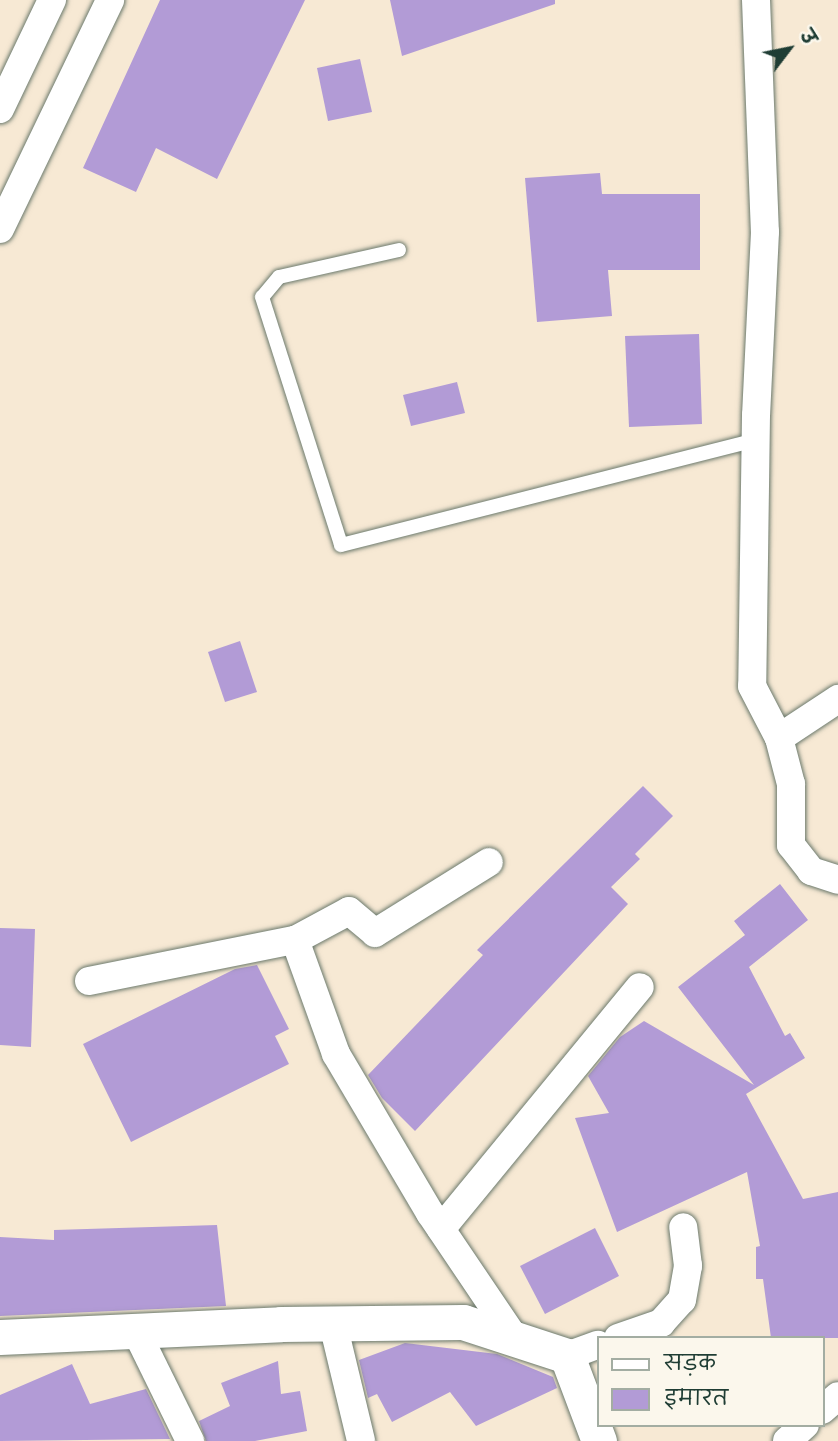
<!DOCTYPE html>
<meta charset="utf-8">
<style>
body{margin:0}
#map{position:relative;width:838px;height:1441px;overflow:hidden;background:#f7e9d4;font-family:"Architects Daughter","Playpen Sans Deva",sans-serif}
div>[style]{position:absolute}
.building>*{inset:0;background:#b29bd6}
.roads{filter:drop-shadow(0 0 2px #6b796c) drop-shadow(0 0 2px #6b796c)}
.service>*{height:14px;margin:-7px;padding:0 7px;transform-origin:7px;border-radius:7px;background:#fff}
.minor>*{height:28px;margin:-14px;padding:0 14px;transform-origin:14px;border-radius:14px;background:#fff}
.tertiary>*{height:35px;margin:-17.5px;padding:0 17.5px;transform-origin:17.5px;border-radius:17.5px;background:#fff}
span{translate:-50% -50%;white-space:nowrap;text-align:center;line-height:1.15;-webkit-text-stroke:5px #fbf7ec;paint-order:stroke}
.legend{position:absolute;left:597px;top:1336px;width:228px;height:91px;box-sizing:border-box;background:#fbf7ec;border:2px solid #a3ada2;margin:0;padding:9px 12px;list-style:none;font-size:21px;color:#1f3d34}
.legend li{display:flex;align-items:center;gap:14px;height:35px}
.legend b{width:35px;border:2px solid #a3ada2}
.north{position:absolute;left:754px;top:14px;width:70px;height:70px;-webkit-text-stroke:5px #fbf7ec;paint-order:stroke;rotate:58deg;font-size:19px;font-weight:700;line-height:28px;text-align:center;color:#1f3d34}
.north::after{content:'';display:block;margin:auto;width:24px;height:32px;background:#1f3d34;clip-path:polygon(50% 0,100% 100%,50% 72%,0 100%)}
</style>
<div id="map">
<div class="building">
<div style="clip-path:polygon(160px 0,305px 0,217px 179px,156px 148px,136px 192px,83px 168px)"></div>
<div style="clip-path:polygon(390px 0,555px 0,555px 4px,402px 56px)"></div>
<div style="clip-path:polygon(360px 59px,372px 112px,328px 121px,317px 68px)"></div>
<div style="clip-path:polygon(600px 173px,602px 194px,700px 194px,700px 270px,608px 270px,612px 316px,537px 322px,525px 178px)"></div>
<div style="clip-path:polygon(699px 334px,702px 424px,629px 427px,625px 336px)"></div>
<div style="clip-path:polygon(457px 382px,465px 413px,411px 426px,403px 395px)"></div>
<div style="clip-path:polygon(240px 641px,257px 692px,225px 702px,208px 652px)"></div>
<div style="clip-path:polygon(643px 786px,673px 816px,635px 854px,640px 859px,611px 887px,628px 904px,415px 1131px,382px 1098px,368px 1075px,483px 955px,477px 950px)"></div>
<div style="clip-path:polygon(780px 884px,808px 920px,749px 967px,785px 1036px,790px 1033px,805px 1058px,746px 1094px,803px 1199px,838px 1192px,838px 1338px,771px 1338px,763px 1279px,756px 1279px,756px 1247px,760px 1246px,747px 1172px,617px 1232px,575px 1118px,609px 1113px,588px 1076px,620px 1037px,644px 1021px,754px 1085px,678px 987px,745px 935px,734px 921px)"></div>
<div style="clip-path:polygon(0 928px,35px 929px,31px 1047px,0 1045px)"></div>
<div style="clip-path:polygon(257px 965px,289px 1029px,275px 1036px,289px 1064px,131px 1142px,83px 1044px,235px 969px)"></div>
<div style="clip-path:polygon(217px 1225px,226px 1306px,0 1316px,0 1237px,54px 1240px,54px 1230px)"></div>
<div style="clip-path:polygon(595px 1228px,619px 1276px,545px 1314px,520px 1266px)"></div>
<div style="clip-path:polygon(405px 1343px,497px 1354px,553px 1377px,557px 1388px,476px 1426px,450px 1392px,392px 1422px,377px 1394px,368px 1398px,359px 1360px)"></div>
<div style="clip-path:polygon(278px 1361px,281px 1394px,300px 1391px,307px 1431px,255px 1441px,206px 1441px,199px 1421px,230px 1406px,221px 1383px)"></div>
<div style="clip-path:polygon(72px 1364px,90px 1404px,146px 1389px,170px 1439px,0 1441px,0 1395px)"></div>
</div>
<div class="roads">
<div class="service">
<div style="left:399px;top:250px;width:123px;rotate:167.3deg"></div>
<div style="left:279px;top:277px;width:26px;rotate:130deg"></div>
<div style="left:262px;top:297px;width:260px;rotate:72.3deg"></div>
<div style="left:341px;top:545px;width:427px;rotate:-14.2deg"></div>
</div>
<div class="minor">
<div style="left:756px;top:0;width:232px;rotate:87.8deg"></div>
<div style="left:765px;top:232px;width:183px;rotate:92.8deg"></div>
<div style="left:756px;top:415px;width:271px;rotate:90.8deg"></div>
<div style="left:752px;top:686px;width:59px;rotate:62.6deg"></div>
<div style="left:779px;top:738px;width:48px;rotate:75.4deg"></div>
<div style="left:791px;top:784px;width:61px;rotate:90deg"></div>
<div style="left:791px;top:845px;width:33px;rotate:52deg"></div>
<div style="left:811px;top:871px;width:28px;rotate:18deg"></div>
<div style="left:0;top:109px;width:121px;rotate:-64.5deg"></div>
<div style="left:0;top:229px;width:254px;rotate:-64.3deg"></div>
<div style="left:779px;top:738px;width:71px;rotate:-33.5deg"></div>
<div style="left:295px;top:940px;width:121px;rotate:70.2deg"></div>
<div style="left:336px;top:1054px;width:185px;rotate:59.4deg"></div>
<div style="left:430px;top:1213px;width:148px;rotate:56deg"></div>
<div style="left:89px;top:981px;width:210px;rotate:-11.3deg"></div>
<div style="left:295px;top:940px;width:61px;rotate:-28.2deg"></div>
<div style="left:349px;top:911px;width:34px;rotate:40deg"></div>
<div style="left:375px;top:933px;width:134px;rotate:-31.9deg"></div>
<div style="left:441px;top:1229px;width:313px;rotate:-50.6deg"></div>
<div style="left:333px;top:1324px;width:120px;rotate:76.5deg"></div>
<div style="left:135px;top:1329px;width:125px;rotate:63.8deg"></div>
<div style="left:618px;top:1338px;width:46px;rotate:-19.2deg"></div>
<div style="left:661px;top:1323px;width:31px;rotate:-48deg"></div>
<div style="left:682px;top:1300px;width:35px;rotate:-80deg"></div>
<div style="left:688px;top:1266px;width:39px;rotate:-97deg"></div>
<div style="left:567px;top:1356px;width:33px;rotate:-20deg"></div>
<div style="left:822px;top:1410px;width:21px;rotate:-41deg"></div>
<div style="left:787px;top:1441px;width:24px;rotate:-42deg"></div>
</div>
<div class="tertiary">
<div style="left:0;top:1337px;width:281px;rotate:-2.6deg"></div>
<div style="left:281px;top:1324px;width:182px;rotate:-0.6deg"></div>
<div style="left:463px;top:1322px;width:109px;rotate:18.1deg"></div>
<div style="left:567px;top:1356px;width:91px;rotate:69.4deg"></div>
</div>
</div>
<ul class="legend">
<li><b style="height:9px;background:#fff"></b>सड़क</li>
<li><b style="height:19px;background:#b29bd6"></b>इमारत</li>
</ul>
<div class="north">उ</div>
</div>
